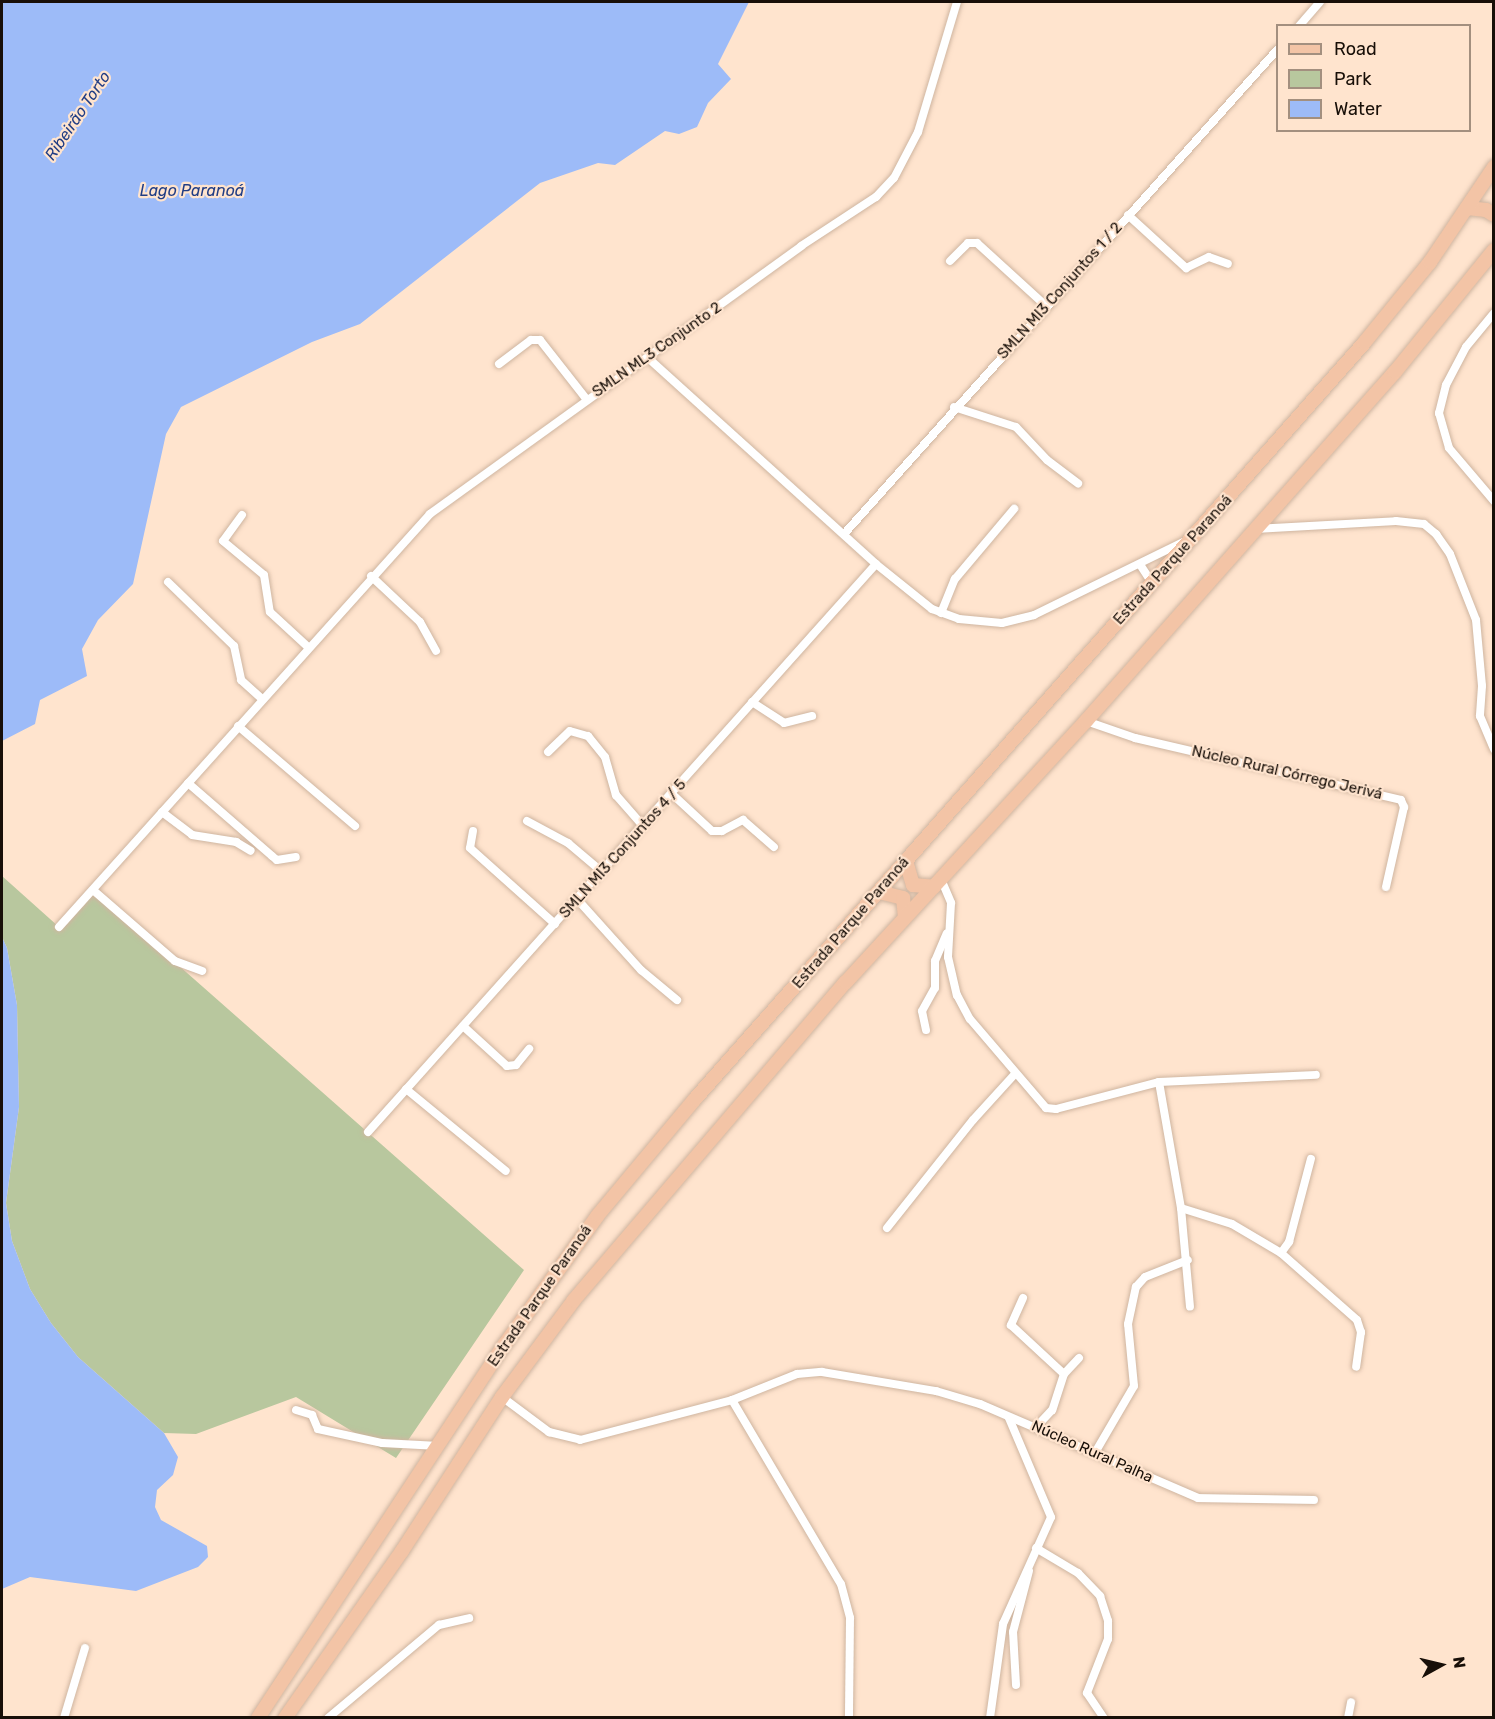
<!DOCTYPE html>
<meta charset="utf-8">
<style>
body{margin:0}
#map{position:relative;width:1495px;height:1719px;overflow:hidden;background:#ffe4ce;font-family:Rubik,sans-serif}
div>[style]{position:absolute}
.green>*{inset:0;background:#b8c79e}
.water>*{inset:0;background:#9dbbf8}
.roads{filter:drop-shadow(0 0 2px #cfb5a0) drop-shadow(0 0 2px #cfb5a0)}
.street>*{height:8px;margin:-4px;padding:0 4px;transform-origin:4px;border-radius:4px;background:#fff}
.primary>*{height:14px;margin:-7px;padding:0 7px;transform-origin:7px;border-radius:7px;background:#f3c4a6}
span{translate:-50% -50%;white-space:nowrap;text-align:center;line-height:1.15;-webkit-text-stroke:4.5px #ffe4ce;paint-order:stroke}
.street-label{font-size:15px;color:#180f08}
.water-label{font-size:16px;color:#213d84;font-style:italic}
.frame{position:absolute;inset:0;border:3px solid #180f08;pointer-events:none}
.legend{position:absolute;left:1276px;top:24px;width:195px;height:108px;box-sizing:border-box;background:#ffe4ce;border:2px solid #a38f7f;margin:0;padding:8px 10px;list-style:none;font-size:18px;color:#180f08}
.legend li{display:flex;align-items:center;gap:12px;height:30px}
.legend b{width:30px;border:2px solid #a38f7f}
.north{position:absolute;left:1411px;top:1635px;width:60px;height:60px;-webkit-text-stroke:4px #ffe4ce;paint-order:stroke;rotate:82deg;font-size:16px;font-weight:700;line-height:24px;text-align:center;color:#180f08}
.north::after{content:'';display:block;margin:auto;width:21px;height:27px;background:#180f08;clip-path:polygon(50% 0,100% 100%,50% 72%,0 100%)}
</style>
<div id="map">
<div class="green">
<div style="clip-path:polygon(2px 876px,59px 927px,93px 890px,524px 1270px,396px 1458px,296px 1397px,196px 1434px,164px 1433px,78px 1357px,51px 1323px,30px 1289px,12px 1241px,6px 1203px,19px 1107px,17px 1005px,7px 948px,2px 937px)"></div>
</div>
<div class="water">
<div style="clip-path:polygon(2px 2px,749px 2px,718px 64px,731px 79px,708px 103px,697px 127px,679px 134px,665px 131px,615px 165px,598px 163px,540px 183px,360px 324px,312px 342px,181px 407px,166px 434px,133px 584px,98px 620px,82px 649px,87px 676px,40px 700px,35px 724px,2px 741px)"></div>
<div style="clip-path:polygon(2px 937px,7px 948px,17px 1005px,19px 1107px,6px 1203px,12px 1241px,30px 1289px,51px 1323px,78px 1357px,164px 1433px,178px 1457px,173px 1475px,157px 1490px,155px 1507px,161px 1520px,207px 1546px,208px 1557px,198px 1567px,136px 1591px,30px 1577px,2px 1589px)"></div>
</div>
<div class="roads">
<div class="street">
<div style="left:1299px;top:26px;width:32px;rotate:-49deg"></div>
<div style="left:1128px;top:215px;width:79px;rotate:42.4deg"></div>
<div style="left:1186px;top:268px;width:25px;rotate:-26deg"></div>
<div style="left:1209px;top:257px;width:20px;rotate:20deg"></div>
<div style="left:950px;top:261px;width:25px;rotate:-45deg"></div>
<div style="left:968px;top:243px;width:9px"></div>
<div style="left:977px;top:243px;width:95px;rotate:42.4deg"></div>
<div style="left:1494px;top:313px;width:44px;rotate:129.5deg"></div>
<div style="left:1466px;top:347px;width:43px;rotate:117.8deg"></div>
<div style="left:1446px;top:385px;width:29px;rotate:104deg"></div>
<div style="left:1439px;top:413px;width:36px;rotate:74deg"></div>
<div style="left:1449px;top:448px;width:70px;rotate:49.7deg"></div>
<div style="left:648px;top:358px;width:307px;rotate:42.1deg"></div>
<div style="left:876px;top:564px;width:72px;rotate:38.8deg"></div>
<div style="left:932px;top:609px;width:29px;rotate:20deg"></div>
<div style="left:959px;top:619px;width:43px;rotate:5.3deg"></div>
<div style="left:1002px;top:623px;width:33px;rotate:-14deg"></div>
<div style="left:1034px;top:615px;width:166px;rotate:-26.1deg"></div>
<div style="left:499px;top:364px;width:40px;rotate:-37deg"></div>
<div style="left:531px;top:340px;width:9px"></div>
<div style="left:540px;top:340px;width:76px;rotate:51.9deg"></div>
<div style="left:954px;top:407px;width:65px;rotate:17.9deg"></div>
<div style="left:1016px;top:427px;width:45px;rotate:46.8deg"></div>
<div style="left:1047px;top:460px;width:39px;rotate:37deg"></div>
<div style="left:242px;top:515px;width:32px;rotate:126deg"></div>
<div style="left:223px;top:541px;width:53px;rotate:39.7deg"></div>
<div style="left:264px;top:575px;width:37px;rotate:81deg"></div>
<div style="left:270px;top:612px;width:52px;rotate:42.6deg"></div>
<div style="left:1255px;top:529px;width:141px;rotate:-3.2deg"></div>
<div style="left:1396px;top:521px;width:28px;rotate:6deg"></div>
<div style="left:1424px;top:524px;width:16px;rotate:40deg"></div>
<div style="left:1436px;top:534px;width:24px;rotate:55deg"></div>
<div style="left:1450px;top:554px;width:71px;rotate:68.5deg"></div>
<div style="left:1476px;top:620px;width:66px;rotate:84.8deg"></div>
<div style="left:1482px;top:686px;width:30px;rotate:94deg"></div>
<div style="left:1480px;top:716px;width:36px;rotate:67deg"></div>
<div style="left:844px;top:534px;width:651px;rotate:-48.18deg"></div>
<div style="left:1141px;top:566px;width:20px;rotate:57deg"></div>
<div style="left:371px;top:576px;width:67px;rotate:43.2deg"></div>
<div style="left:420px;top:622px;width:33px;rotate:61deg"></div>
<div style="left:168px;top:582px;width:92px;rotate:44.1deg"></div>
<div style="left:234px;top:646px;width:35px;rotate:78deg"></div>
<div style="left:241px;top:680px;width:28px;rotate:42deg"></div>
<div style="left:941px;top:613px;width:37px;rotate:-68deg"></div>
<div style="left:955px;top:579px;width:92px;rotate:-49.9deg"></div>
<div style="left:752px;top:702px;width:38px;rotate:33deg"></div>
<div style="left:784px;top:723px;width:29px;rotate:-14deg"></div>
<div style="left:1086px;top:721px;width:52px;rotate:19.1deg"></div>
<div style="left:1135px;top:738px;width:273px;rotate:13.1deg"></div>
<div style="left:1401px;top:800px;width:8px;rotate:67deg"></div>
<div style="left:1404px;top:807px;width:82px;rotate:102.7deg"></div>
<div style="left:238px;top:726px;width:154px;rotate:40.5deg"></div>
<div style="left:548px;top:752px;width:30px;rotate:-44deg"></div>
<div style="left:570px;top:731px;width:19px;rotate:16deg"></div>
<div style="left:588px;top:736px;width:27px;rotate:51deg"></div>
<div style="left:605px;top:757px;width:40px;rotate:74deg"></div>
<div style="left:616px;top:795px;width:41px;rotate:48.9deg"></div>
<div style="left:188px;top:783px;width:111px;rotate:41deg"></div>
<div style="left:272px;top:856px;width:6px;rotate:39deg"></div>
<div style="left:277px;top:860px;width:19px;rotate:-9deg"></div>
<div style="left:672px;top:794px;width:54px;rotate:42.8deg"></div>
<div style="left:712px;top:831px;width:10px"></div>
<div style="left:722px;top:831px;width:24px;rotate:-28deg"></div>
<div style="left:743px;top:820px;width:41px;rotate:41.1deg"></div>
<div style="left:162px;top:812px;width:38px;rotate:37deg"></div>
<div style="left:192px;top:835px;width:45px;rotate:9deg"></div>
<div style="left:236px;top:842px;width:17px;rotate:31deg"></div>
<div style="left:527px;top:821px;width:47px;rotate:28.2deg"></div>
<div style="left:568px;top:843px;width:43px;rotate:40.3deg"></div>
<div style="left:473px;top:831px;width:17px;rotate:100deg"></div>
<div style="left:470px;top:848px;width:114px;rotate:41.8deg"></div>
<div style="left:941px;top:879px;width:26px;rotate:67deg"></div>
<div style="left:951px;top:903px;width:54px;rotate:93.2deg"></div>
<div style="left:948px;top:957px;width:39px;rotate:77deg"></div>
<div style="left:957px;top:995px;width:27px;rotate:62deg"></div>
<div style="left:970px;top:1019px;width:117px;rotate:49.5deg"></div>
<div style="left:1046px;top:1108px;width:10px;rotate:6deg"></div>
<div style="left:1056px;top:1109px;width:106px;rotate:-14.7deg"></div>
<div style="left:1159px;top:1082px;width:128px;rotate:80.1deg"></div>
<div style="left:1181px;top:1208px;width:53px;rotate:17.4deg"></div>
<div style="left:1232px;top:1224px;width:57px;rotate:30.6deg"></div>
<div style="left:1281px;top:1253px;width:14px;rotate:-54deg"></div>
<div style="left:1289px;top:1242px;width:86px;rotate:-75.2deg"></div>
<div style="left:93px;top:890px;width:108px;rotate:40.9deg"></div>
<div style="left:175px;top:961px;width:29px;rotate:20deg"></div>
<div style="left:577px;top:899px;width:96px;rotate:48deg"></div>
<div style="left:641px;top:970px;width:47px;rotate:39.8deg"></div>
<div style="left:59px;top:927px;width:555px;rotate:-48.07deg"></div>
<div style="left:430px;top:514px;width:458px;rotate:-35.8deg"></div>
<div style="left:801px;top:246px;width:90px;rotate:-33.2deg"></div>
<div style="left:876px;top:197px;width:26px;rotate:-47deg"></div>
<div style="left:894px;top:178px;width:52px;rotate:-62.4deg"></div>
<div style="left:918px;top:132px;width:136px;rotate:-73.3deg"></div>
<div style="left:463px;top:1026px;width:59px;rotate:42.3deg"></div>
<div style="left:507px;top:1066px;width:9px;rotate:-6deg"></div>
<div style="left:516px;top:1065px;width:21px;rotate:-51deg"></div>
<div style="left:926px;top:1030px;width:19px;rotate:-102deg"></div>
<div style="left:922px;top:1011px;width:26px;rotate:-61deg"></div>
<div style="left:935px;top:988px;width:27px;rotate:-90deg"></div>
<div style="left:935px;top:961px;width:30px;rotate:-67deg"></div>
<div style="left:1159px;top:1082px;width:157px;rotate:-2.6deg"></div>
<div style="left:406px;top:1089px;width:129px;rotate:39.4deg"></div>
<div style="left:368px;top:1132px;width:762px;rotate:-48.19deg"></div>
<div style="left:1181px;top:1208px;width:99px;rotate:84.8deg"></div>
<div style="left:887px;top:1228px;width:138px;rotate:-51.5deg"></div>
<div style="left:973px;top:1120px;width:61px;rotate:-47.7deg"></div>
<div style="left:1281px;top:1253px;width:101px;rotate:41.4deg"></div>
<div style="left:1357px;top:1320px;width:13px;rotate:72deg"></div>
<div style="left:1361px;top:1332px;width:35px;rotate:98deg"></div>
<div style="left:1023px;top:1298px;width:30px;rotate:114deg"></div>
<div style="left:1011px;top:1325px;width:72px;rotate:42.8deg"></div>
<div style="left:1064px;top:1374px;width:38px;rotate:108deg"></div>
<div style="left:1052px;top:1410px;width:23px;rotate:133deg"></div>
<div style="left:1064px;top:1374px;width:22px;rotate:-47deg"></div>
<div style="left:502px;top:1397px;width:59px;rotate:36.7deg"></div>
<div style="left:549px;top:1432px;width:32px;rotate:14deg"></div>
<div style="left:580px;top:1440px;width:157px;rotate:-14.7deg"></div>
<div style="left:732px;top:1400px;width:70px;rotate:-21.8deg"></div>
<div style="left:797px;top:1374px;width:25px;rotate:-5deg"></div>
<div style="left:822px;top:1372px;width:116px;rotate:9.5deg"></div>
<div style="left:936px;top:1391px;width:46px;rotate:16.5deg"></div>
<div style="left:980px;top:1404px;width:237px;rotate:23.3deg"></div>
<div style="left:1198px;top:1498px;width:116px;rotate:1deg"></div>
<div style="left:732px;top:1400px;width:214px;rotate:59.4deg"></div>
<div style="left:841px;top:1584px;width:35px;rotate:75deg"></div>
<div style="left:850px;top:1618px;width:100px;rotate:90.6deg"></div>
<div style="left:296px;top:1410px;width:17px;rotate:17deg"></div>
<div style="left:312px;top:1415px;width:15px;rotate:67deg"></div>
<div style="left:318px;top:1429px;width:66px;rotate:12.3deg"></div>
<div style="left:382px;top:1443px;width:57px;rotate:3deg"></div>
<div style="left:1096px;top:1451px;width:75px;rotate:-59.7deg"></div>
<div style="left:1134px;top:1386px;width:62px;rotate:-95.5deg"></div>
<div style="left:1128px;top:1324px;width:38px;rotate:-78deg"></div>
<div style="left:1136px;top:1287px;width:13px;rotate:-48deg"></div>
<div style="left:1145px;top:1277px;width:46px;rotate:-21.6deg"></div>
<div style="left:1036px;top:1548px;width:49px;rotate:30.8deg"></div>
<div style="left:1078px;top:1573px;width:32px;rotate:46deg"></div>
<div style="left:1100px;top:1596px;width:26px;rotate:72deg"></div>
<div style="left:1108px;top:1621px;width:18px;rotate:90deg"></div>
<div style="left:1108px;top:1639px;width:58px;rotate:111.3deg"></div>
<div style="left:1087px;top:1693px;width:30px;rotate:56deg"></div>
<div style="left:1016px;top:1685px;width:53px;rotate:-93.2deg"></div>
<div style="left:1013px;top:1632px;width:63px;rotate:-75.3deg"></div>
<div style="left:64px;top:1718px;width:73px;rotate:-73.3deg"></div>
<div style="left:328px;top:1718px;width:145px;rotate:-40deg"></div>
<div style="left:439px;top:1625px;width:31px;rotate:-13deg"></div>
<div style="left:990px;top:1718px;width:95px;rotate:-82.1deg"></div>
<div style="left:1003px;top:1624px;width:117px;rotate:-65.8deg"></div>
<div style="left:1051px;top:1517px;width:108px;rotate:-113deg"></div>
<div style="left:1348px;top:1718px;width:16px;rotate:-79deg"></div>
</div>
<div class="primary">
<div style="left:1467px;top:208px;width:19px;rotate:6deg"></div>
<div style="left:1486px;top:210px;width:9px;rotate:32deg"></div>
<div style="left:906px;top:861px;width:25px;rotate:74deg"></div>
<div style="left:913px;top:885px;width:21px;rotate:5deg"></div>
<div style="left:879px;top:892px;width:25px;rotate:14deg"></div>
<div style="left:903px;top:898px;width:19px;rotate:84deg"></div>
<div style="left:258px;top:1718px;width:448px;rotate:-56.6deg"></div>
<div style="left:505px;top:1344px;width:159px;rotate:-54.2deg"></div>
<div style="left:598px;top:1215px;width:151px;rotate:-50.1deg"></div>
<div style="left:695px;top:1099px;width:1010px;rotate:-48.49deg"></div>
<div style="left:1364px;top:343px;width:104px;rotate:-50.8deg"></div>
<div style="left:1430px;top:262px;width:115px;rotate:-56deg"></div>
<div style="left:285px;top:1718px;width:204px;rotate:-55deg"></div>
<div style="left:402px;top:1551px;width:184px;rotate:-57deg"></div>
<div style="left:502px;top:1397px;width:121px;rotate:-53.4deg"></div>
<div style="left:574px;top:1300px;width:418px;rotate:-49.5deg"></div>
<div style="left:846px;top:982px;width:355px;rotate:-47.4deg"></div>
<div style="left:1086px;top:721px;width:466px;rotate:-48.5deg"></div>
<div style="left:1395px;top:372px;width:157px;rotate:-50.9deg"></div>
</div>
</div>
<div class="street-label">
<span style="left:1060px;top:291px;rotate:-48deg">SMLN MI3 Conjuntos 1 / 2</span>
<span style="left:657px;top:350px;rotate:-35deg">SMLN ML3 Conjunto 2</span>
<span style="left:1173px;top:560px;rotate:-48deg">Estrada Parque Paranoá</span>
<span style="left:1287px;top:773px;rotate:13deg">Núcleo Rural Córrego Jerivá</span>
<span style="left:623px;top:849px;rotate:-48deg">SMLN MI3 Conjuntos 4 / 5</span>
<span style="left:851px;top:923px;rotate:-49deg">Estrada Parque Paranoá</span>
<span style="left:540px;top:1296px;rotate:-55deg">Estrada Parque Paranoá</span>
<span style="left:1092px;top:1452px;rotate:24deg">Núcleo Rural Palha</span>
</div>
<div class="water-label">
<span style="left:78px;top:116px;rotate:-56deg">Ribeirão Torto</span>
<span style="left:192px;top:191px">Lago Paranoá</span>
</div>
<div class="frame"></div>
<ul class="legend">
<li><b style="height:8px;background:#f3c4a6"></b>Road</li>
<li><b style="height:16px;background:#b8c79e"></b>Park</li>
<li><b style="height:16px;background:#9dbbf8"></b>Water</li>
</ul>
<div class="north">N</div>
</div>
